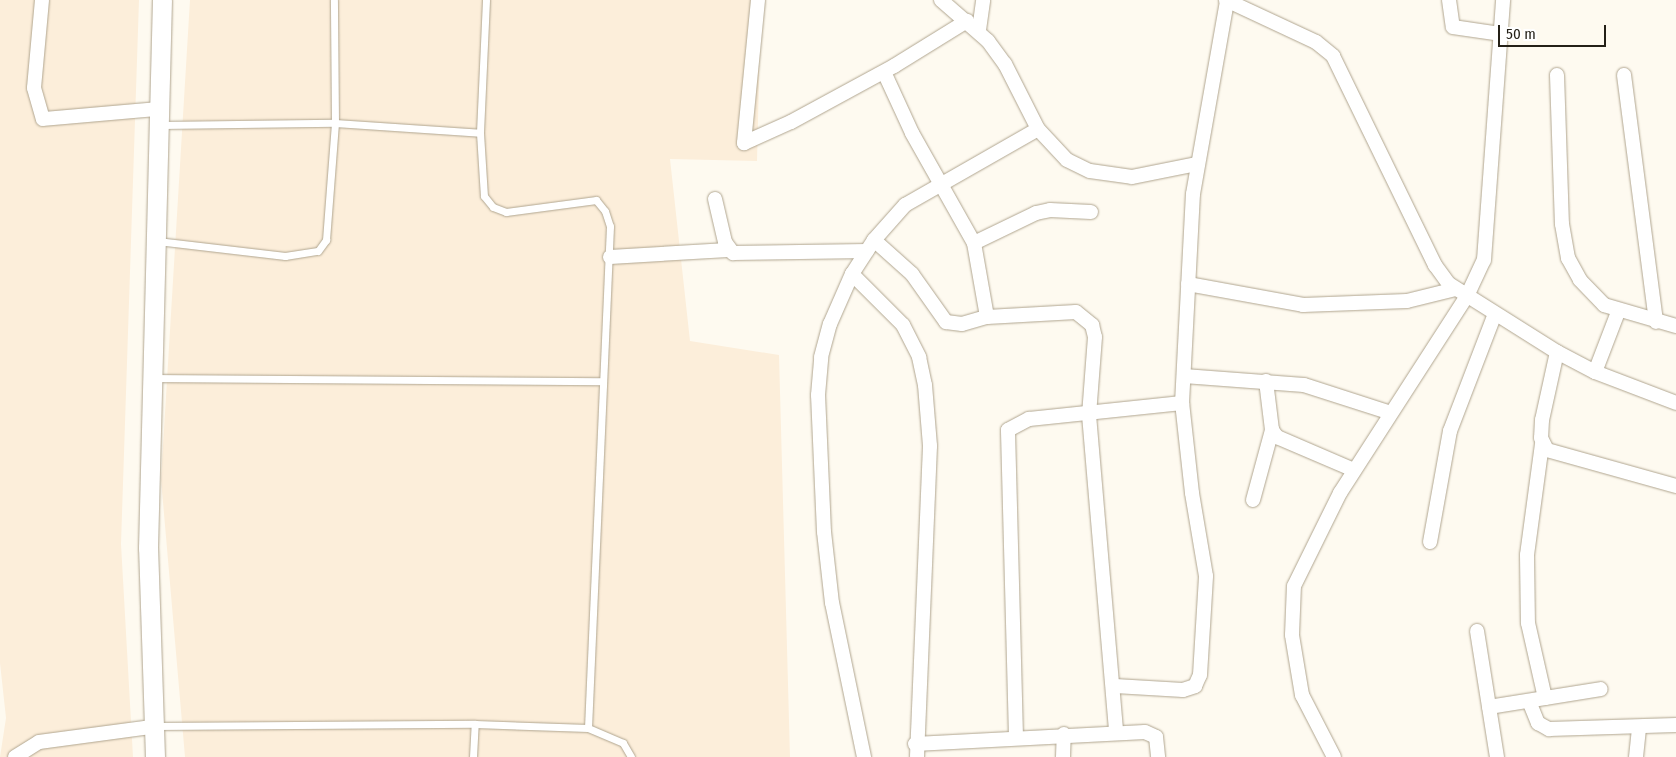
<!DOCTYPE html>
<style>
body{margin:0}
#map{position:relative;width:1676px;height:757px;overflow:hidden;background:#fefaf0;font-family:"Fira Sans Condensed",sans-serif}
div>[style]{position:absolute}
.industrial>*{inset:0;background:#fceeda}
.roads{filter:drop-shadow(0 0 1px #b0a58f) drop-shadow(0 0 1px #b0a58f)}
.lane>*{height:7px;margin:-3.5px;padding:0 3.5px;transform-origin:3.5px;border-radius:3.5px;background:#fff}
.street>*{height:14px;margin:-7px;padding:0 7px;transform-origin:7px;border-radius:7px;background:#fff}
.secondary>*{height:19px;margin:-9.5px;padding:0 9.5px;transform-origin:9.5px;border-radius:9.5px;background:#fff}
span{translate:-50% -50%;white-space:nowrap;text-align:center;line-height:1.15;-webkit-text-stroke:4.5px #fff;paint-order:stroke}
.scale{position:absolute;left:1498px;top:25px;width:108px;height:22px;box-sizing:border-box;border:2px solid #242017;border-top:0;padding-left:6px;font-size:15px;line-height:18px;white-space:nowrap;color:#242017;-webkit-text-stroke:4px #fff;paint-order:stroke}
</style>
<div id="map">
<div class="industrial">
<div style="clip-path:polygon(0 0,139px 0,121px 544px,133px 757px,0 757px,6px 718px,0 663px)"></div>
<div style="clip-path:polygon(190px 0,761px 0,757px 161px,670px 159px,690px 341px,779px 355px,790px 757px,185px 757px,161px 479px)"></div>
</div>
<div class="roads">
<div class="lane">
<div style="left:486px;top:0;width:133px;rotate:92.6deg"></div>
<div style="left:480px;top:133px;width:63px;rotate:86.4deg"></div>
<div style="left:484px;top:196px;width:14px;rotate:51deg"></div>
<div style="left:493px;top:207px;width:14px;rotate:21deg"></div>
<div style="left:506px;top:212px;width:91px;rotate:-7.6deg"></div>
<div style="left:596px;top:200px;width:14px;rotate:51deg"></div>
<div style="left:605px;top:211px;width:16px;rotate:72deg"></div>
<div style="left:610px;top:226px;width:502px;rotate:92.51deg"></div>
<div style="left:161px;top:125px;width:174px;rotate:-0.7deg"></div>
<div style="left:335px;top:123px;width:145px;rotate:3.9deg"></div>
<div style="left:157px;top:241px;width:129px;rotate:6.7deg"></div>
<div style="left:285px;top:256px;width:33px;rotate:-9deg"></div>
<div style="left:318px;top:251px;width:14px;rotate:-54deg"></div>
<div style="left:326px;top:240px;width:117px;rotate:-85.6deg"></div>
<div style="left:335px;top:123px;width:123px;rotate:-90.5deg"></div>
<div style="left:153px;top:378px;width:448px;rotate:0.4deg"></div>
<div style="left:155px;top:726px;width:320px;rotate:-0.4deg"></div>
<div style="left:475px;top:724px;width:113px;rotate:2deg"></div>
<div style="left:588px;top:728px;width:38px;rotate:23deg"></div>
<div style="left:623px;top:743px;width:16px;rotate:60deg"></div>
<div style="left:473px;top:757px;width:33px;rotate:-87deg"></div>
</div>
<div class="street">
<div style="left:42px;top:0;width:88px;rotate:95.2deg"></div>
<div style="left:34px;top:88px;width:32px;rotate:74deg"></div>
<div style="left:43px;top:119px;width:115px;rotate:-5deg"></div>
<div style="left:758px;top:0;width:144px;rotate:95.6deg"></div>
<div style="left:744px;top:143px;width:51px;rotate:-24.1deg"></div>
<div style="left:791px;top:122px;width:117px;rotate:-28.5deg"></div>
<div style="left:894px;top:66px;width:86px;rotate:-31.7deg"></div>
<div style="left:941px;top:0;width:62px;rotate:41.1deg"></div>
<div style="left:988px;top:41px;width:29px;rotate:54deg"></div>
<div style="left:1005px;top:64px;width:73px;rotate:63.1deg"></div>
<div style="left:1038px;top:129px;width:42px;rotate:46.9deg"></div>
<div style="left:1067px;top:160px;width:25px;rotate:26deg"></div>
<div style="left:1090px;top:171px;width:42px;rotate:8.1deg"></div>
<div style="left:1132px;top:177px;width:66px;rotate:-11.3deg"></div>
<div style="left:1226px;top:0;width:99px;rotate:25deg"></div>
<div style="left:1316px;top:42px;width:22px;rotate:39deg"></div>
<div style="left:1333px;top:56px;width:233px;rotate:64deg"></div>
<div style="left:1435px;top:265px;width:24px;rotate:54deg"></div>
<div style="left:1449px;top:284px;width:128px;rotate:32.2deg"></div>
<div style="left:1557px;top:352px;width:43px;rotate:27.8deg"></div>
<div style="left:1595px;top:372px;width:87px;rotate:20.9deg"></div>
<div style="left:1449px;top:0;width:27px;rotate:82deg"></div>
<div style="left:1453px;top:27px;width:49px;rotate:8.3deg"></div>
<div style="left:979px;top:30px;width:30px;rotate:-82deg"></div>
<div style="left:884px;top:72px;width:67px;rotate:65.3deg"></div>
<div style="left:912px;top:133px;width:126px;rotate:60.6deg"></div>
<div style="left:974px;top:243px;width:75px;rotate:80deg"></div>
<div style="left:1557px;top:75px;width:149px;rotate:88.1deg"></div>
<div style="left:1562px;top:224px;width:35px;rotate:80deg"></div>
<div style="left:1568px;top:258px;width:25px;rotate:61deg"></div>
<div style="left:1580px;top:280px;width:35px;rotate:46deg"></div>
<div style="left:1604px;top:305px;width:75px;rotate:16.3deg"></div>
<div style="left:1624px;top:75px;width:249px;rotate:82.6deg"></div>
<div style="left:715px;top:199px;width:44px;rotate:76.9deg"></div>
<div style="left:725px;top:242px;width:14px;rotate:54deg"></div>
<div style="left:733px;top:253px;width:134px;rotate:-0.9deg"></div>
<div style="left:874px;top:240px;width:51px;rotate:41.8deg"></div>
<div style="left:912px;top:274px;width:59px;rotate:54.7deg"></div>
<div style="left:946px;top:322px;width:16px;rotate:7deg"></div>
<div style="left:962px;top:324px;width:26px;rotate:-16deg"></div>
<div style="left:987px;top:317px;width:89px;rotate:-3.2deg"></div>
<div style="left:1076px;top:312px;width:21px;rotate:39deg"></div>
<div style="left:1092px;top:325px;width:12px;rotate:76deg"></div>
<div style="left:1095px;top:337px;width:78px;rotate:94.4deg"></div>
<div style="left:1089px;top:415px;width:318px;rotate:85.1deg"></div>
<div style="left:974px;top:243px;width:69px;rotate:-25.8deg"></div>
<div style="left:1036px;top:213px;width:14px;rotate:-12deg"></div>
<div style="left:1050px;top:210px;width:41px;rotate:2.8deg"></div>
<div style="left:610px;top:257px;width:118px;rotate:-3.4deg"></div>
<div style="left:852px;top:274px;width:72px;rotate:45deg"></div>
<div style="left:903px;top:325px;width:36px;rotate:63deg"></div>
<div style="left:919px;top:357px;width:29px;rotate:78deg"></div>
<div style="left:925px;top:385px;width:61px;rotate:85.3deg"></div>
<div style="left:930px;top:446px;width:311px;rotate:92.4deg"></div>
<div style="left:1188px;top:284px;width:117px;rotate:10.3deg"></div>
<div style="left:1303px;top:305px;width:104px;rotate:-2.2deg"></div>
<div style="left:1407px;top:301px;width:50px;rotate:-13.8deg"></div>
<div style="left:1557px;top:352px;width:70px;rotate:102.4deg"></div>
<div style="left:1542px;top:420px;width:18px;rotate:93deg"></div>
<div style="left:1541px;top:438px;width:13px;rotate:63deg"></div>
<div style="left:1547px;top:450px;width:134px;rotate:15.6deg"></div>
<div style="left:1595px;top:372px;width:64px;rotate:-69deg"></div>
<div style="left:1184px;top:376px;width:120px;rotate:4.3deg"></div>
<div style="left:1304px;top:385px;width:91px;rotate:17.8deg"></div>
<div style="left:1266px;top:381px;width:49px;rotate:83deg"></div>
<div style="left:1272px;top:430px;width:9px;rotate:54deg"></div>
<div style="left:1277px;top:437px;width:84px;rotate:23.2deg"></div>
<div style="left:1542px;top:444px;width:112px;rotate:97.7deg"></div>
<div style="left:1527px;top:555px;width:68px;rotate:89.2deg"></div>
<div style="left:1528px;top:623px;width:77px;rotate:77.2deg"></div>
<div style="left:1253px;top:500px;width:73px;rotate:-74.8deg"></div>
<div style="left:1430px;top:542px;width:113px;rotate:-79.8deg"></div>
<div style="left:1450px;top:431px;width:125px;rotate:-69deg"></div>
<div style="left:1477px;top:631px;width:128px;rotate:81deg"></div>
<div style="left:1115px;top:686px;width:68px;rotate:3.4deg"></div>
<div style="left:1183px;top:690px;width:13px;rotate:-18deg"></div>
<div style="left:1195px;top:686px;width:12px;rotate:-66deg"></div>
<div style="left:1200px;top:675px;width:99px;rotate:-86.5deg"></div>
<div style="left:1206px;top:576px;width:84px;rotate:-99.6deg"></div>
<div style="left:1192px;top:493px;width:91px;rotate:-96.3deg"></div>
<div style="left:1182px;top:403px;width:209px;rotate:-87deg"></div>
<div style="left:1193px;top:194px;width:196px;rotate:-80deg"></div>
<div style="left:1529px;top:701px;width:24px;rotate:68deg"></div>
<div style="left:1538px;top:723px;width:13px;rotate:29deg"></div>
<div style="left:1549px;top:729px;width:127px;rotate:-1.8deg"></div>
<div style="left:1489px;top:707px;width:113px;rotate:-9.1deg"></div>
<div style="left:1016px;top:737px;width:307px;rotate:-91.5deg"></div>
<div style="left:1008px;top:430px;width:24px;rotate:-28deg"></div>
<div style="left:1029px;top:419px;width:154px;rotate:-6deg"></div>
<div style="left:915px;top:744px;width:230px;rotate:-3deg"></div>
<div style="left:1145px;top:732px;width:12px;rotate:24deg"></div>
<div style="left:1156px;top:737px;width:20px;rotate:84deg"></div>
<div style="left:15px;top:757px;width:28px;rotate:-32deg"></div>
<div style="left:39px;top:742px;width:114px;rotate:-7.6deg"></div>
<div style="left:864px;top:757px;width:157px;rotate:-101.7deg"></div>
<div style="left:832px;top:603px;width:71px;rotate:-96.4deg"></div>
<div style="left:824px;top:532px;width:137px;rotate:-92.5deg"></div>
<div style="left:818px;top:395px;width:38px;rotate:-85deg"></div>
<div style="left:821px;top:357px;width:34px;rotate:-75deg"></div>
<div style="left:830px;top:324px;width:55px;rotate:-66.3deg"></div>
<div style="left:852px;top:274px;width:40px;rotate:-57.1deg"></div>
<div style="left:874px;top:240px;width:47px;rotate:-48.5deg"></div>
<div style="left:905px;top:205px;width:153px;rotate:-29.7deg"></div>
<div style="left:1063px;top:757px;width:23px;rotate:-88deg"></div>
<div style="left:1334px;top:757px;width:70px;rotate:-117.3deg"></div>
<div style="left:1302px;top:695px;width:61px;rotate:-99.5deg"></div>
<div style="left:1292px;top:635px;width:49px;rotate:-87.7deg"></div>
<div style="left:1294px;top:586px;width:104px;rotate:-63.7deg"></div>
<div style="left:1340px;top:493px;width:234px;rotate:-57.2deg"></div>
<div style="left:1467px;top:296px;width:40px;rotate:-65deg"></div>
<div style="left:1484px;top:260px;width:261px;rotate:-85.8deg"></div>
<div style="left:1636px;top:757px;width:30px;rotate:-84deg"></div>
</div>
<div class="secondary">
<div style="left:155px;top:757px;width:209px;rotate:-91.9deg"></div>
<div style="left:148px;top:548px;width:548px;rotate:-88.54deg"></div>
</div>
</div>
<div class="scale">50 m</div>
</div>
